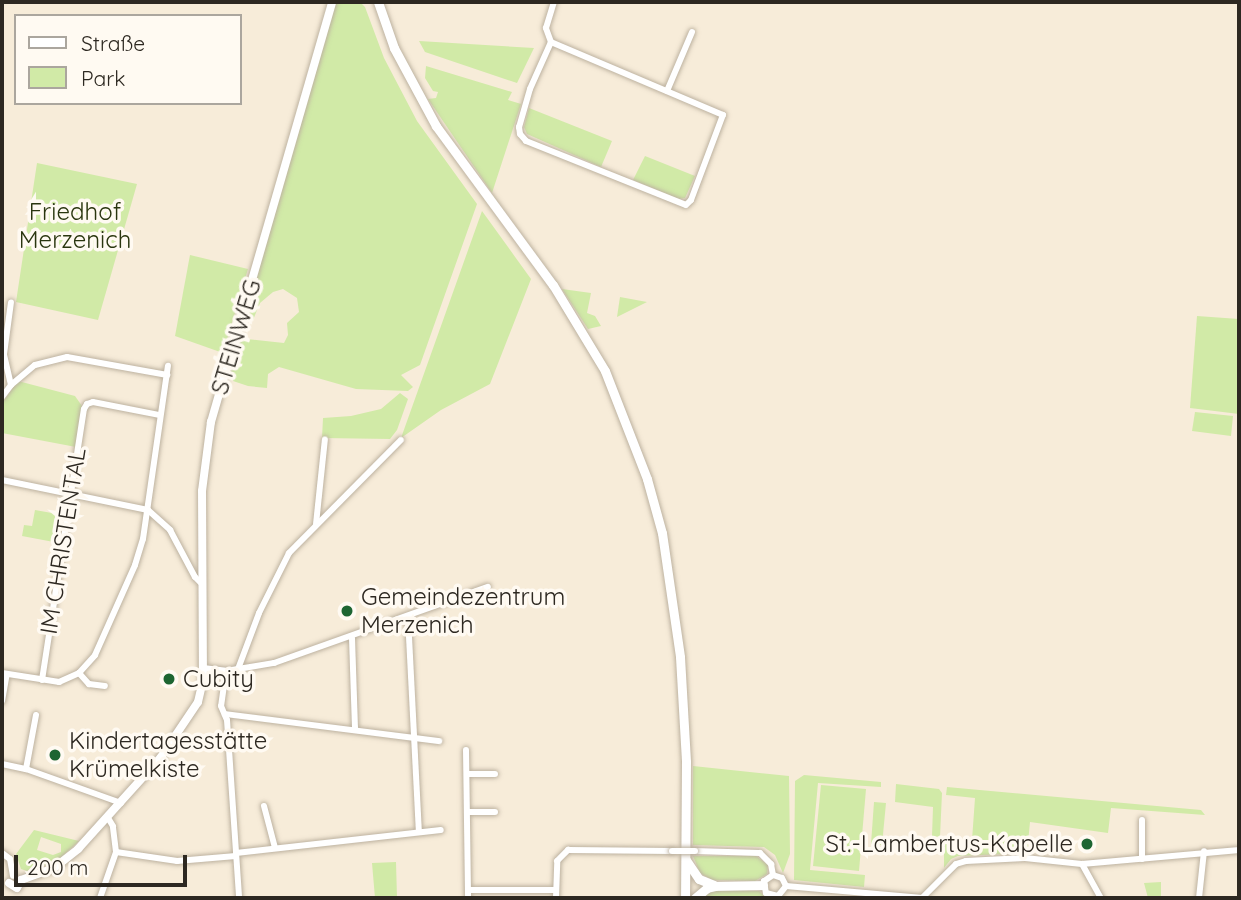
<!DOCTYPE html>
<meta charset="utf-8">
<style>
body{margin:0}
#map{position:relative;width:1241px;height:900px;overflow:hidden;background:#f7ecd9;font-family:Quicksand,sans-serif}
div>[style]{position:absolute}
.green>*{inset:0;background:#d1eaa7}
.roads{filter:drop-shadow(0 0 2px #bdb2a0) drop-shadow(0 0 2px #bdb2a0)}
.minor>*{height:6px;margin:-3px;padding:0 3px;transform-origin:3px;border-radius:3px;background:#fff}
.tertiary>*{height:8px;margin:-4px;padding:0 4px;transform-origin:4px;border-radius:4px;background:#fff}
.secondary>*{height:9px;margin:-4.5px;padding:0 4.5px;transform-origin:4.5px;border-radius:4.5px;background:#fff}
.bridges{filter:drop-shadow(0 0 2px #bdb2a0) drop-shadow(0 0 2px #bdb2a0)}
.minor-bridge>*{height:6px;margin:-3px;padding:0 3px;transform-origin:3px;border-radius:3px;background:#fff}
.dots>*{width:19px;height:19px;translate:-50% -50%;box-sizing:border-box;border:4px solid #fffaf2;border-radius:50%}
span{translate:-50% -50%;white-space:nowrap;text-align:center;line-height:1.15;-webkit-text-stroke:7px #fffaf2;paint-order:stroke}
.park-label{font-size:24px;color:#2a360f}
.street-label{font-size:24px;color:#2d2821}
.poi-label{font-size:24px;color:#2d2821}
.left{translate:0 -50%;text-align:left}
.right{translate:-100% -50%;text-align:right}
.frame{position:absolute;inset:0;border:4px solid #2d2821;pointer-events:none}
.legend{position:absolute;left:14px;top:14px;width:228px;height:91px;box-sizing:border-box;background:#fffaf2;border:2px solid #aba69e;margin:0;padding:9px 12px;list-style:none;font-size:21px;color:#2d2821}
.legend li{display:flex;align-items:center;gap:14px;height:35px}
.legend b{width:35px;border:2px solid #aba69e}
.scale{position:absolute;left:14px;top:855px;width:173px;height:32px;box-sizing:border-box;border:4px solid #2d2821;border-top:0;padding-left:9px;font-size:21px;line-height:24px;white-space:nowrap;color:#2d2821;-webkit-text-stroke:5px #fffaf2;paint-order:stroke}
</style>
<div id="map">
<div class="green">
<div style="clip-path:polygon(336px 2px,360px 2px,365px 7px,384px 58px,417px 121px,477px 204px,420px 365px,401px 375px,413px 387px,408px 391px,356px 389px,279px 367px,268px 374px,267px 388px,248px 386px,233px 381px,234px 373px,229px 371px,238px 338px,284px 343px,288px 335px,287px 323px,299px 312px,297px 298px,283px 289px,273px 292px,260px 303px,253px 320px,244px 317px)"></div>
<div style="clip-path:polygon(419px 41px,534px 48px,517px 83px,425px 52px)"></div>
<div style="clip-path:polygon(426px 66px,512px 92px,508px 100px,521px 104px,492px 193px,428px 99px,436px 98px,438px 92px,433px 91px,425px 78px)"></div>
<div style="clip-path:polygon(529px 108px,612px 141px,601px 167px,527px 134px,524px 127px)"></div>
<div style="clip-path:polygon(645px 156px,695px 176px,685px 198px,679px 199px,633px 180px)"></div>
<div style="clip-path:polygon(37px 163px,137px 184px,98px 320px,16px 302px)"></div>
<div style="clip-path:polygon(482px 211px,531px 279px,490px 384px,441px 410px,401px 438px)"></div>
<div style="clip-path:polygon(190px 255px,248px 269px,223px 353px,175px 336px)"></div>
<div style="clip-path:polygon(562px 289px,591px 293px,587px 313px,595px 316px,601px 326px,588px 329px)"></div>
<div style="clip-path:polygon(620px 297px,647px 302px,617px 317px)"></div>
<div style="clip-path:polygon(1197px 316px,1239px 319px,1239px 414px,1190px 408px)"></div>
<div style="clip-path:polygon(18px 381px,75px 396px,82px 406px,76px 447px,2px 433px,2px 403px)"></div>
<div style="clip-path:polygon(400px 393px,408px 399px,397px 430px,390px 439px,322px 438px,323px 418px,351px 416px,381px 409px)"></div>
<div style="clip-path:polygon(1195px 412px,1233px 416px,1231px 436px,1192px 431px)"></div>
<div style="clip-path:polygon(35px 510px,63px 515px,59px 543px,22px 536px,24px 525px,32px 526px)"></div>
<div style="clip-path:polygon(693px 766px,789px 776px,790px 854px,783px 873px,775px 855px,764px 847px,693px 845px)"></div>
<div style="clip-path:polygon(804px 775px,881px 782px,881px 787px,818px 783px,810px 870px,865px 875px,864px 887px,794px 880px,795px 781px)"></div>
<div style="clip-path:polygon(896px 784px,939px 789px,942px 793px,940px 837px,932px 836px,933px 807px,895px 802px)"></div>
<div style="clip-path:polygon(821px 785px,866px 789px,859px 871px,813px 866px)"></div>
<div style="clip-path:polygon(947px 787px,1201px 810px,1205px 815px,1111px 808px,1108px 833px,1030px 822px,1027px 853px,958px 856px,951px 859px,944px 868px,944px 839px,972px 840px,975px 798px,946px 795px)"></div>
<div style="clip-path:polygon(874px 802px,886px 803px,882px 845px,871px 844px)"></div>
<div style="clip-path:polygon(evenodd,34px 830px,79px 841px,57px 861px,27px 871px,21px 869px,16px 854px,34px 830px,41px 837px,61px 844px,61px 852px,53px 855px,37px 850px,41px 837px)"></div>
<div style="clip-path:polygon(693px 856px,756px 856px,768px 865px,767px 874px,755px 881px,712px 880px,700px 873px)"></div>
<div style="clip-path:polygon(396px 862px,397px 898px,375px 898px,372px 863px)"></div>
<div style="clip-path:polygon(1161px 882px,1161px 898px,1148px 898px,1144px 883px)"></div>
<div style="clip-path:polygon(729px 889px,759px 891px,767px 898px,699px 898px,713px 891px)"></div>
</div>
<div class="roads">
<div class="minor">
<div style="left:551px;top:42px;width:51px;rotate:114.1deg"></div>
<div style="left:530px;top:89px;width:40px;rotate:106deg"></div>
<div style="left:519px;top:127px;width:7px;rotate:82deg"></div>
<div style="left:520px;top:134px;width:9px;rotate:49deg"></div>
<div style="left:526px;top:141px;width:172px;rotate:21.8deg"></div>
<div style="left:686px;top:205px;width:7px;rotate:-45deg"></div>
<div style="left:691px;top:200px;width:91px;rotate:-69.4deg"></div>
<div style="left:723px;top:115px;width:187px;rotate:-157deg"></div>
<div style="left:551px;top:42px;width:15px;rotate:-110deg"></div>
<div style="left:546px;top:28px;width:27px;rotate:-73deg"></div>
<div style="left:667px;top:91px;width:64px;rotate:-67deg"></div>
<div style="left:11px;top:385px;width:31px;rotate:-40deg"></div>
<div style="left:35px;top:365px;width:33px;rotate:-14deg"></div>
<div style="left:67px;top:357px;width:102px;rotate:10.2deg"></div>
<div style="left:2px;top:397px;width:15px;rotate:-53deg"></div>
<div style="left:11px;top:385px;width:32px;rotate:-103deg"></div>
<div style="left:4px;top:354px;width:52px;rotate:-82.3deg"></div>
<div style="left:2px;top:480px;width:149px;rotate:11.6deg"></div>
<div style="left:148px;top:510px;width:30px;rotate:42deg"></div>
<div style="left:170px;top:530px;width:53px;rotate:62deg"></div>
<div style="left:195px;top:577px;width:8px;rotate:45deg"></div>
<div style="left:316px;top:524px;width:85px;rotate:-84deg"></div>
<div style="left:408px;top:617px;width:215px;rotate:87.1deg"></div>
<div style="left:352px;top:638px;width:92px;rotate:88.1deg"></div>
<div style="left:203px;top:668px;width:23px;rotate:7deg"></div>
<div style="left:226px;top:671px;width:49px;rotate:-9.5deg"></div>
<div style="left:274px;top:663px;width:227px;rotate:-19.6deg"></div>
<div style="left:238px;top:669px;width:60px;rotate:-69.4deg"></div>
<div style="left:259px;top:613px;width:67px;rotate:-63.4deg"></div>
<div style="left:289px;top:553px;width:159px;rotate:-45.3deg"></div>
<div style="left:226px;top:671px;width:35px;rotate:98deg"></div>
<div style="left:221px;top:706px;width:15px;rotate:67deg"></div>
<div style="left:227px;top:720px;width:178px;rotate:86.1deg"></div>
<div style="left:2px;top:673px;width:58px;rotate:9deg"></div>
<div style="left:59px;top:682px;width:22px;rotate:-24deg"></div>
<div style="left:79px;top:673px;width:24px;rotate:-48deg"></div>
<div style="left:95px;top:655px;width:98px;rotate:-66deg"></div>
<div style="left:135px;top:565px;width:27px;rotate:-73deg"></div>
<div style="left:143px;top:539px;width:175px;rotate:-81.8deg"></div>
<div style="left:79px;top:673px;width:15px;rotate:48deg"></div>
<div style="left:89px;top:684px;width:16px;rotate:7deg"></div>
<div style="left:42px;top:680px;width:274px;rotate:-81.2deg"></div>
<div style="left:84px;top:409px;width:6px;rotate:-59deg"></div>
<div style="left:87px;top:404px;width:6px;rotate:-18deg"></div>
<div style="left:93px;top:402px;width:67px;rotate:11.1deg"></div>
<div style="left:2px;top:701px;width:27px;rotate:-80deg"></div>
<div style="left:225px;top:714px;width:216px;rotate:7.2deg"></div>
<div style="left:466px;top:750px;width:148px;rotate:89.2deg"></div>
<div style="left:2px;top:764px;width:25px;rotate:12deg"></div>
<div style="left:26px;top:769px;width:101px;rotate:19.7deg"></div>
<div style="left:26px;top:769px;width:55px;rotate:-79.5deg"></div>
<div style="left:467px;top:774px;width:28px"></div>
<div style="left:264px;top:806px;width:43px;rotate:75.3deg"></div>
<div style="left:467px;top:812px;width:28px"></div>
<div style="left:1142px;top:820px;width:39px;rotate:90deg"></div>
<div style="left:695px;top:851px;width:65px;rotate:1.8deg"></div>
<div style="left:760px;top:853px;width:16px;rotate:45deg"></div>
<div style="left:771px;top:864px;width:11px;rotate:80deg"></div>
<div style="left:116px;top:852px;width:62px;rotate:8.4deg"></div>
<div style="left:177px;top:861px;width:59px;rotate:-4.8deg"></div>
<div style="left:2px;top:853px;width:10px;rotate:37deg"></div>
<div style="left:10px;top:859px;width:17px;rotate:80deg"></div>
<div style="left:236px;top:853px;width:206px;rotate:-6.4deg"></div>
<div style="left:1082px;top:864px;width:39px;rotate:61deg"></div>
<div style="left:773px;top:875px;width:11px;rotate:146deg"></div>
<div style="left:764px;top:881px;width:12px;rotate:81deg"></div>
<div style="left:766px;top:893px;width:12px;rotate:14deg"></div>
<div style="left:778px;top:896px;width:13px;rotate:-51deg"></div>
<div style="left:773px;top:875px;width:9px;rotate:18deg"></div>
<div style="left:782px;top:878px;width:9px;rotate:63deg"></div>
<div style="left:786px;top:886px;width:137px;rotate:5deg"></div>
<div style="left:468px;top:890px;width:88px"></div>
<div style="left:100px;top:898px;width:49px;rotate:-70.8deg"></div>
<div style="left:116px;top:852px;width:26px;rotate:-97deg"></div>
<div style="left:113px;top:826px;width:9px;rotate:-122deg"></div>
<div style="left:556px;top:898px;width:37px;rotate:-88deg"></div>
<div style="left:557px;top:861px;width:16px;rotate:-45deg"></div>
<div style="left:568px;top:850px;width:104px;rotate:0.6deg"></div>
<div style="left:922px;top:898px;width:48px;rotate:-45deg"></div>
<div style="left:956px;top:864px;width:10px;rotate:-17deg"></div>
<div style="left:966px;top:861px;width:59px;rotate:-2.9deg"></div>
<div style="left:1025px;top:858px;width:57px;rotate:6deg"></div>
<div style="left:1082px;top:864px;width:158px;rotate:-5.1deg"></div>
<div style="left:1199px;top:898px;width:47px;rotate:-83.9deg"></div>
</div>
<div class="tertiary">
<div style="left:21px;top:880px;width:35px;rotate:-20deg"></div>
<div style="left:54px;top:868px;width:31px;rotate:-38deg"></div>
<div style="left:78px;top:849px;width:124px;rotate:-47.9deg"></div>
<div style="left:161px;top:757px;width:66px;rotate:-56.1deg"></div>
<div style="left:198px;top:702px;width:22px;rotate:-77deg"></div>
<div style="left:203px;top:681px;width:190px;rotate:-90.3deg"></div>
<div style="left:202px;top:491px;width:70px;rotate:-82.6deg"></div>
<div style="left:211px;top:422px;width:437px;rotate:-73.9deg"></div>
<div style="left:9px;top:883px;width:9px;rotate:32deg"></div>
<div style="left:17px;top:888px;width:9px;rotate:-63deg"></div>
</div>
<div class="secondary">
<div style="left:378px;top:2px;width:49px;rotate:70.8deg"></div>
<div style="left:394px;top:48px;width:89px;rotate:61.7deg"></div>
<div style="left:436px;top:126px;width:197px;rotate:53.7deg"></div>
<div style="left:553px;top:285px;width:100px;rotate:58.8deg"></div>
<div style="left:605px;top:371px;width:116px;rotate:68.7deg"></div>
<div style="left:647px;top:479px;width:56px;rotate:74.5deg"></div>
<div style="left:662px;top:533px;width:125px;rotate:81.7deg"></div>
<div style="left:680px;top:657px;width:105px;rotate:86.7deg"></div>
<div style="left:686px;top:762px;width:136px;rotate:90.4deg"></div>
<div style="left:686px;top:860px;width:23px;rotate:56deg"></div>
<div style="left:699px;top:879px;width:16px;rotate:22deg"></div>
<div style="left:695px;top:898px;width:16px;rotate:-40deg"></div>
<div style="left:707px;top:888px;width:8px;rotate:-14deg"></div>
<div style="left:715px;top:886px;width:48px;rotate:-1.2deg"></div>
</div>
</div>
<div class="bridges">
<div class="minor-bridge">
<div style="left:672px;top:851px;width:23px"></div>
</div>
</div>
<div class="dots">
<div style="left:347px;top:611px;background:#1d6532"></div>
<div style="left:169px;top:679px;background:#1d6532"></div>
<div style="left:55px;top:755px;background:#1d6532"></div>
<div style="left:1087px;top:844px;background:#1d6532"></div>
</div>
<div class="park-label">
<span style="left:75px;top:226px">Friedhof<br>Merzenich</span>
</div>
<div class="street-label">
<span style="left:236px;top:337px;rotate:-73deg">STEINWEG</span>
<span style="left:63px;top:541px;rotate:-81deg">IM CHRISTENTAL</span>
</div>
<div class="poi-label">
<span class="left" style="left:361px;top:611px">Gemeindezentrum<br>Merzenich</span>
<span class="left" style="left:183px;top:679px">Cubity</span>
<span class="left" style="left:69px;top:755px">Kindertagesstätte<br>Krümelkiste</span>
<span class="right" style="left:1073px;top:844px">St.-Lambertus-Kapelle</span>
</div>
<div class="frame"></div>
<ul class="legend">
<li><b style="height:9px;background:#fff"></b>Straße</li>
<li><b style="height:19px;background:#d1eaa7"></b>Park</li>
</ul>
<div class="scale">200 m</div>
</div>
